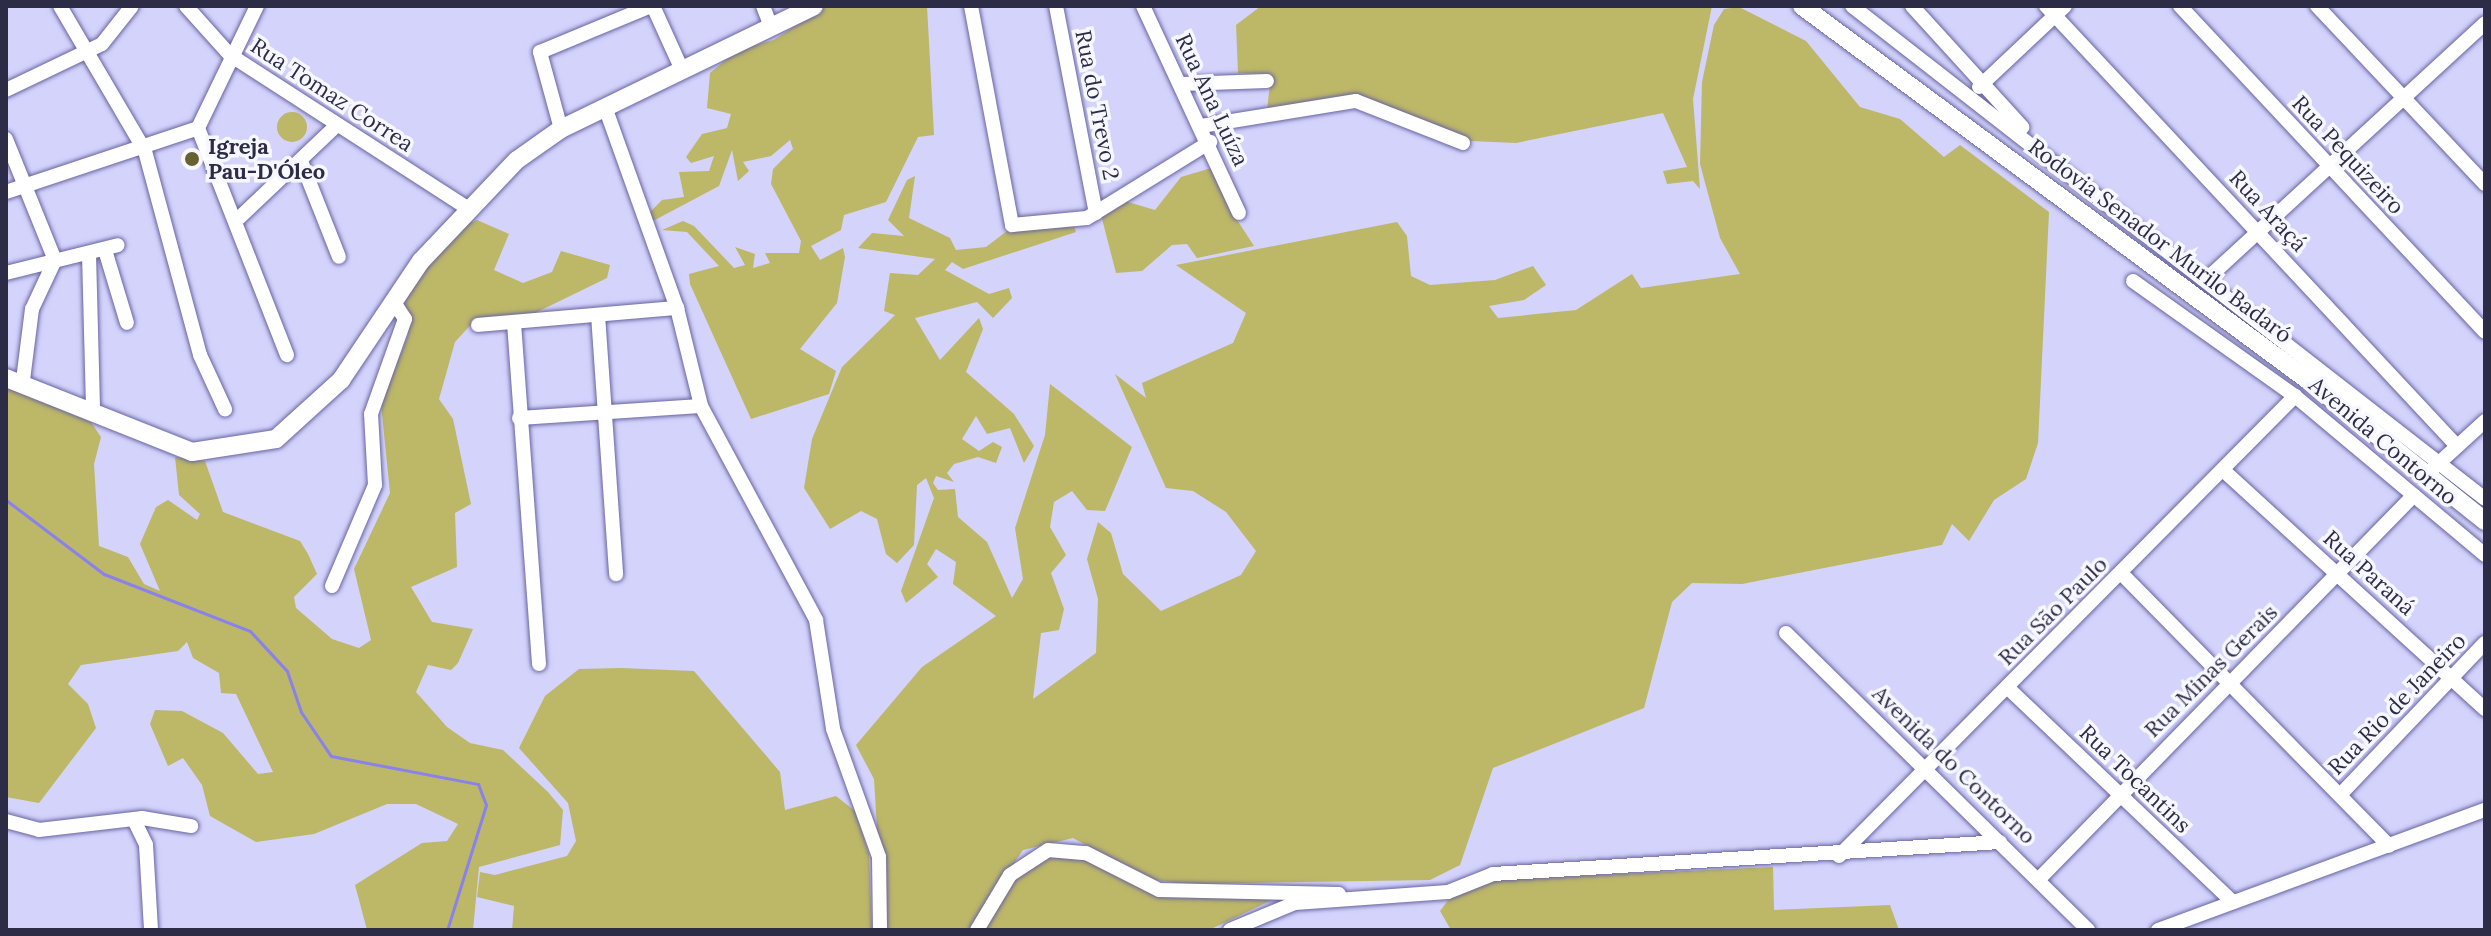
<!DOCTYPE html>
<meta charset="utf-8">
<style>
body{margin:0}
#map{position:relative;width:2491px;height:936px;overflow:hidden;background:#d3d3fc;font-family:Lora,serif}
div>[style]{position:absolute}
.green>*{inset:0;background:#bdb768}
.round{border-radius:50%}
.stream>*{height:3px;margin:-1.5px;padding:0 1.5px;transform-origin:1.5px;border-radius:1.5px;background:#8981ed}
.roads{filter:drop-shadow(0 0 2px #6764a1) drop-shadow(0 0 2px #6764a1)}
.minor>*{height:14px;margin:-7px;padding:0 7px;transform-origin:7px;border-radius:7px;background:#fff}
.major>*{height:18px;margin:-9px;padding:0 9px;transform-origin:9px;border-radius:9px;background:#fff}
.dots>*{width:22px;height:22px;translate:-50% -50%;box-sizing:border-box;border:4px solid #f7f8ff;border-radius:50%}
span{translate:-50% -50%;white-space:nowrap;text-align:center;line-height:1.15;-webkit-text-stroke:7px #f7f8ff;paint-order:stroke}
.street-label{font-size:22px;color:#2c2c46}
.poi-label{font-size:22px;color:#2c2c46;font-weight:700}
.left{translate:0 -50%;text-align:left}
.frame{position:absolute;inset:0;border:8px solid #2c2c46;pointer-events:none}
</style>
<div id="map">
<div class="green">
<div style="clip-path:polygon(825px 6px,927px 6px,934px 135px,918px 137px,886px 202px,844px 215px,841px 230px,811px 246px,820px 260px,843px 248px,845px 257px,837px 303px,800px 349px,836px 371px,829px 394px,751px 419px,690px 284px,689px 274px,719px 266px,687px 232px,662px 230px,683px 221px,694px 226px,734px 268px,745px 265px,735px 247px,755px 254px,753px 268px,770px 263px,765px 253px,799px 253px,801px 241px,771px 184px,773px 169px,793px 149px,790px 140px,771px 156px,743px 162px,749px 171px,738px 181px,732px 150px,719px 186px,653px 221px,650px 212px,662px 200px,684px 197px,679px 172px,709px 171px,714px 156px,691px 163px,686px 157px,702px 134px,727px 128px,731px 114px,707px 108px,710px 73px,738px 50px,774px 40px)"></div>
<div style="clip-path:polygon(1261px 6px,1712px 6px,1693px 99px,1700px 189px,1693px 181px,1667px 184px,1663px 171px,1687px 167px,1663px 113px,1516px 143px,1471px 141px,1384px 105px,1267px 111px,1271px 74px,1238px 73px,1236px 25px)"></div>
<div style="clip-path:polygon(1739px 7px,1806px 41px,1860px 107px,1900px 119px,1944px 157px,1960px 145px,2049px 212px,2038px 443px,2026px 479px,1994px 500px,1969px 541px,1952px 524px,1942px 545px,1742px 584px,1692px 583px,1672px 602px,1644px 708px,1493px 768px,1460px 865px,1430px 880px,1186px 884px,1148px 879px,1073px 838px,1023px 850px,968px 930px,883px 930px,874px 779px,856px 745px,922px 667px,996px 616px,953px 584px,956px 562px,936px 549px,927px 564px,938px 577px,906px 603px,901px 591px,934px 498px,926px 478px,917px 485px,914px 545px,897px 563px,886px 554px,877px 519px,861px 511px,830px 529px,804px 488px,812px 439px,842px 367px,895px 315px,884px 311px,890px 273px,918px 275px,935px 259px,858px 248px,872px 233px,904px 236px,888px 220px,907px 180px,915px 176px,909px 218px,950px 238px,956px 250px,986px 247px,1007px 231px,1074px 226px,1076px 232px,963px 269px,952px 262px,945px 270px,989px 294px,1009px 288px,1012px 298px,993px 318px,977px 302px,915px 318px,940px 360px,979px 318px,983px 329px,966px 372px,1014px 414px,1034px 446px,1024px 463px,1010px 428px,987px 434px,976px 416px,962px 439px,979px 451px,993px 442px,1002px 447px,996px 463px,978px 457px,954px 464px,947px 473px,954px 482px,936px 476px,933px 483px,938px 490px,955px 489px,958px 517px,987px 542px,1012px 598px,1023px 579px,1015px 528px,1045px 435px,1050px 384px,1132px 447px,1105px 511px,1087px 510px,1072px 491px,1054px 502px,1050px 527px,1066px 555px,1051px 573px,1064px 609px,1059px 630px,1041px 633px,1033px 699px,1096px 653px,1098px 599px,1087px 559px,1098px 522px,1111px 533px,1123px 574px,1161px 611px,1241px 575px,1256px 551px,1226px 512px,1193px 491px,1166px 488px,1115px 374px,1146px 398px,1142px 383px,1233px 343px,1246px 313px,1176px 265px,1397px 222px,1407px 236px,1411px 276px,1430px 285px,1495px 280px,1533px 266px,1546px 285px,1524px 300px,1489px 306px,1498px 318px,1576px 310px,1632px 274px,1641px 288px,1740px 274px,1720px 238px,1700px 164px,1702px 82px,1714px 25px,1724px 9px)"></div>
<div class="round" style="left:277px;top:112px;width:30px;height:30px"></div>
<div style="clip-path:polygon(1218px 166px,1232px 212px,1254px 246px,1197px 258px,1187px 244px,1172px 245px,1142px 271px,1116px 273px,1100px 211px,1118px 199px,1155px 210px,1181px 177px)"></div>
<div style="clip-path:polygon(477px 220px,509px 234px,494px 270px,523px 283px,552px 272px,561px 251px,610px 265px,607px 278px,533px 314px,476px 319px,455px 342px,439px 399px,453px 419px,471px 504px,455px 513px,457px 567px,411px 587px,432px 622px,473px 629px,458px 663px,451px 670px,428px 665px,416px 692px,447px 727px,470px 743px,503px 750px,548px 792px,563px 810px,560px 845px,479px 867px,473px 930px,367px 930px,355px 885px,422px 843px,447px 841px,458px 824px,416px 804px,387px 804px,314px 834px,256px 842px,210px 816px,202px 785px,183px 758px,168px 766px,150px 724px,155px 710px,182px 711px,223px 733px,258px 774px,273px 772px,236px 694px,221px 693px,219px 673px,193px 658px,187px 642px,178px 651px,81px 665px,68px 684px,88px 704px,96px 728px,39px 803px,6px 797px,6px 387px,91px 422px,101px 437px,94px 464px,99px 546px,128px 557px,144px 584px,160px 591px,140px 544px,156px 507px,168px 500px,197px 520px,200px 514px,179px 495px,175px 457px,205px 461px,223px 512px,300px 541px,308px 554px,317px 574px,294px 597px,296px 608px,332px 639px,359px 648px,371px 640px,354px 569px,390px 493px,381px 404px,408px 335px,404px 298px,457px 228px)"></div>
<div style="clip-path:polygon(621px 668px,694px 671px,780px 772px,785px 810px,836px 796px,855px 811px,869px 853px,872px 930px,512px 930px,514px 906px,477px 897px,480px 872px,495px 875px,567px 856px,576px 841px,568px 803px,519px 748px,545px 696px,579px 669px)"></div>
<div style="clip-path:polygon(1049px 853px,1085px 857px,1122px 879px,1276px 898px,1209px 930px,983px 930px,1015px 877px)"></div>
<div style="clip-path:polygon(1773px 867px,1774px 910px,1890px 905px,1899px 930px,1451px 930px,1440px 911px,1449px 899px,1492px 880px)"></div>
</div>
<div class="stream">
<div style="left:6px;top:500px;width:123px;rotate:37.1deg"></div>
<div style="left:104px;top:574px;width:157px;rotate:21.3deg"></div>
<div style="left:250px;top:631px;width:54px;rotate:47.2deg"></div>
<div style="left:287px;top:671px;width:43px;rotate:71.1deg"></div>
<div style="left:301px;top:712px;width:53px;rotate:55.7deg"></div>
<div style="left:331px;top:756px;width:150px;rotate:10.8deg"></div>
<div style="left:478px;top:784px;width:22px;rotate:69deg"></div>
<div style="left:486px;top:805px;width:131px;rotate:107.3deg"></div>
</div>
<div class="roads">
<div class="minor">
<div style="left:60px;top:6px;width:168px;rotate:59.6deg"></div>
<div style="left:145px;top:151px;width:211px;rotate:74.9deg"></div>
<div style="left:200px;top:355px;width:60px;rotate:65.2deg"></div>
<div style="left:186px;top:6px;width:66px;rotate:48.1deg"></div>
<div style="left:230px;top:55px;width:281px;rotate:32.8deg"></div>
<div style="left:653px;top:6px;width:70px;rotate:65.6deg"></div>
<div style="left:763px;top:6px;width:22px;rotate:69deg"></div>
<div style="left:971px;top:6px;width:223px;rotate:79.4deg"></div>
<div style="left:1012px;top:225px;width:75px;rotate:-5.3deg"></div>
<div style="left:1087px;top:218px;width:145px;rotate:-31.7deg"></div>
<div style="left:1056px;top:6px;width:211px;rotate:79.1deg"></div>
<div style="left:1143px;top:6px;width:228px;rotate:65.1deg"></div>
<div style="left:1852px;top:6px;width:802px;rotate:37.91deg"></div>
<div style="left:1912px;top:6px;width:164px;rotate:47.7deg"></div>
<div style="left:2046px;top:6px;width:602px;rotate:46.95deg"></div>
<div style="left:2180px;top:6px;width:446px;rotate:46.9deg"></div>
<div style="left:2317px;top:6px;width:245px;rotate:46.7deg"></div>
<div style="left:1182px;top:84px;width:85px;rotate:-2deg"></div>
<div style="left:1979px;top:87px;width:118px;rotate:-43.3deg"></div>
<div style="left:6px;top:90px;width:106px;rotate:-25.6deg"></div>
<div style="left:102px;top:44px;width:48px;rotate:-51.7deg"></div>
<div style="left:605px;top:107px;width:214px;rotate:70.3deg"></div>
<div style="left:677px;top:308px;width:101px;rotate:76.2deg"></div>
<div style="left:701px;top:406px;width:243px;rotate:61.7deg"></div>
<div style="left:816px;top:620px;width:110px;rotate:81.1deg"></div>
<div style="left:833px;top:729px;width:136px;rotate:70.2deg"></div>
<div style="left:879px;top:857px;width:73px;rotate:89.2deg"></div>
<div style="left:1201px;top:126px;width:157px;rotate:-9.2deg"></div>
<div style="left:1356px;top:101px;width:115px;rotate:21.4deg"></div>
<div style="left:198px;top:128px;width:244px;rotate:68.6deg"></div>
<div style="left:198px;top:128px;width:136px;rotate:-64.2deg"></div>
<div style="left:561px;top:129px;width:80px;rotate:-105.3deg"></div>
<div style="left:540px;top:52px;width:120px;rotate:-22.5deg"></div>
<div style="left:6px;top:139px;width:131px;rotate:68deg"></div>
<div style="left:55px;top:260px;width:54px;rotate:115.1deg"></div>
<div style="left:32px;top:309px;width:72px;rotate:97.2deg"></div>
<div style="left:301px;top:161px;width:103px;rotate:68.4deg"></div>
<div style="left:6px;top:192px;width:202px;rotate:-18.4deg"></div>
<div style="left:239px;top:218px;width:134px;rotate:-43.5deg"></div>
<div style="left:105px;top:250px;width:76px;rotate:73.2deg"></div>
<div style="left:89px;top:254px;width:158px;rotate:88.5deg"></div>
<div style="left:6px;top:273px;width:115px;rotate:-14deg"></div>
<div style="left:2209px;top:277px;width:375px;rotate:-42.6deg"></div>
<div style="left:2133px;top:281px;width:199px;rotate:35.4deg"></div>
<div style="left:2295px;top:396px;width:248px;rotate:39.9deg"></div>
<div style="left:598px;top:315px;width:260px;rotate:86deg"></div>
<div style="left:514px;top:323px;width:342px;rotate:85.8deg"></div>
<div style="left:478px;top:325px;width:200px;rotate:-4.9deg"></div>
<div style="left:519px;top:418px;width:182px;rotate:-3.8deg"></div>
<div style="left:2223px;top:470px;width:355px;rotate:42.4deg"></div>
<div style="left:2428px;top:473px;width:77px;rotate:-42.4deg"></div>
<div style="left:2122px;top:574px;width:381px;rotate:45.5deg"></div>
<div style="left:332px;top:586px;width:110px;rotate:-66.9deg"></div>
<div style="left:375px;top:485px;width:71px;rotate:-93.2deg"></div>
<div style="left:371px;top:414px;width:101px;rotate:-70.3deg"></div>
<div style="left:405px;top:319px;width:20px;rotate:-123deg"></div>
<div style="left:1786px;top:633px;width:424px;rotate:44.5deg"></div>
<div style="left:2007px;top:687px;width:312px;rotate:43.6deg"></div>
<div style="left:2340px;top:795px;width:210px;rotate:-46.4deg"></div>
<div style="left:6px;top:821px;width:34px;rotate:15deg"></div>
<div style="left:39px;top:830px;width:104px;rotate:-6.6deg"></div>
<div style="left:142px;top:818px;width:50px;rotate:9.3deg"></div>
<div style="left:135px;top:822px;width:25px;rotate:64deg"></div>
<div style="left:146px;top:845px;width:85px;rotate:86.6deg"></div>
<div style="left:1839px;top:856px;width:648px;rotate:-45.25deg"></div>
<div style="left:2040px;top:878px;width:535px;rotate:-45.68deg"></div>
<div style="left:977px;top:930px;width:64px;rotate:-59deg"></div>
<div style="left:1010px;top:875px;width:45px;rotate:-33.3deg"></div>
<div style="left:1048px;top:850px;width:38px;rotate:5deg"></div>
<div style="left:1086px;top:853px;width:82px;rotate:26.9deg"></div>
<div style="left:1159px;top:890px;width:180px;rotate:1.3deg"></div>
<div style="left:1230px;top:930px;width:70px;rotate:-22.6deg"></div>
<div style="left:1295px;top:903px;width:153px;rotate:-4.1deg"></div>
<div style="left:1448px;top:892px;width:48px;rotate:-21.8deg"></div>
<div style="left:1493px;top:874px;width:508px;rotate:-3.61deg"></div>
<div style="left:2158px;top:930px;width:348px;rotate:-20.2deg"></div>
</div>
<div class="major">
<div style="left:1802px;top:6px;width:641px;rotate:36.49deg"></div>
<div style="left:2317px;top:387px;width:215px;rotate:38.6deg"></div>
<div style="left:6px;top:378px;width:200px;rotate:21.7deg"></div>
<div style="left:192px;top:452px;width:85px;rotate:-8.8deg"></div>
<div style="left:276px;top:439px;width:88px;rotate:-42.2deg"></div>
<div style="left:341px;top:380px;width:143px;rotate:-56.1deg"></div>
<div style="left:421px;top:261px;width:139px;rotate:-46.5deg"></div>
<div style="left:517px;top:160px;width:54px;rotate:-35.2deg"></div>
<div style="left:561px;top:129px;width:281px;rotate:-25.9deg"></div>
</div>
</div>
<div class="dots">
<div style="left:192px;top:159px;background:#66622f"></div>
</div>
<div class="street-label">
<span style="left:332px;top:95px;rotate:33deg">Rua Tomaz Correa</span>
<span style="left:1212px;top:100px;rotate:65deg">Rua Ana Luíza</span>
<span style="left:1097px;top:105px;rotate:79deg">Rua do Trevo 2</span>
<span style="left:2348px;top:155px;rotate:47deg">Rua Pequizeiro</span>
<span style="left:2268px;top:211px;rotate:47deg">Rua Araçá</span>
<span style="left:2160px;top:241px;rotate:37deg">Rodovia Senador Murilo Badaró</span>
<span style="left:2383px;top:441px;rotate:40deg">Avenida Contorno</span>
<span style="left:2369px;top:573px;rotate:42deg">Rua Paraná</span>
<span style="left:2053px;top:611px;rotate:-45deg">Rua São Paulo</span>
<span style="left:2211px;top:671px;rotate:-45deg">Rua Minas Gerais</span>
<span style="left:2397px;top:704px;rotate:-46deg">Rua Rio de Janeiro</span>
<span style="left:1954px;top:765px;rotate:44deg">Avenida do Contorno</span>
<span style="left:2135px;top:779px;rotate:44deg">Rua Tocantins</span>
</div>
<div class="poi-label">
<span class="left" style="left:208px;top:159px">Igreja<br>Pau-D'Óleo</span>
</div>
<div class="frame"></div>
</div>
